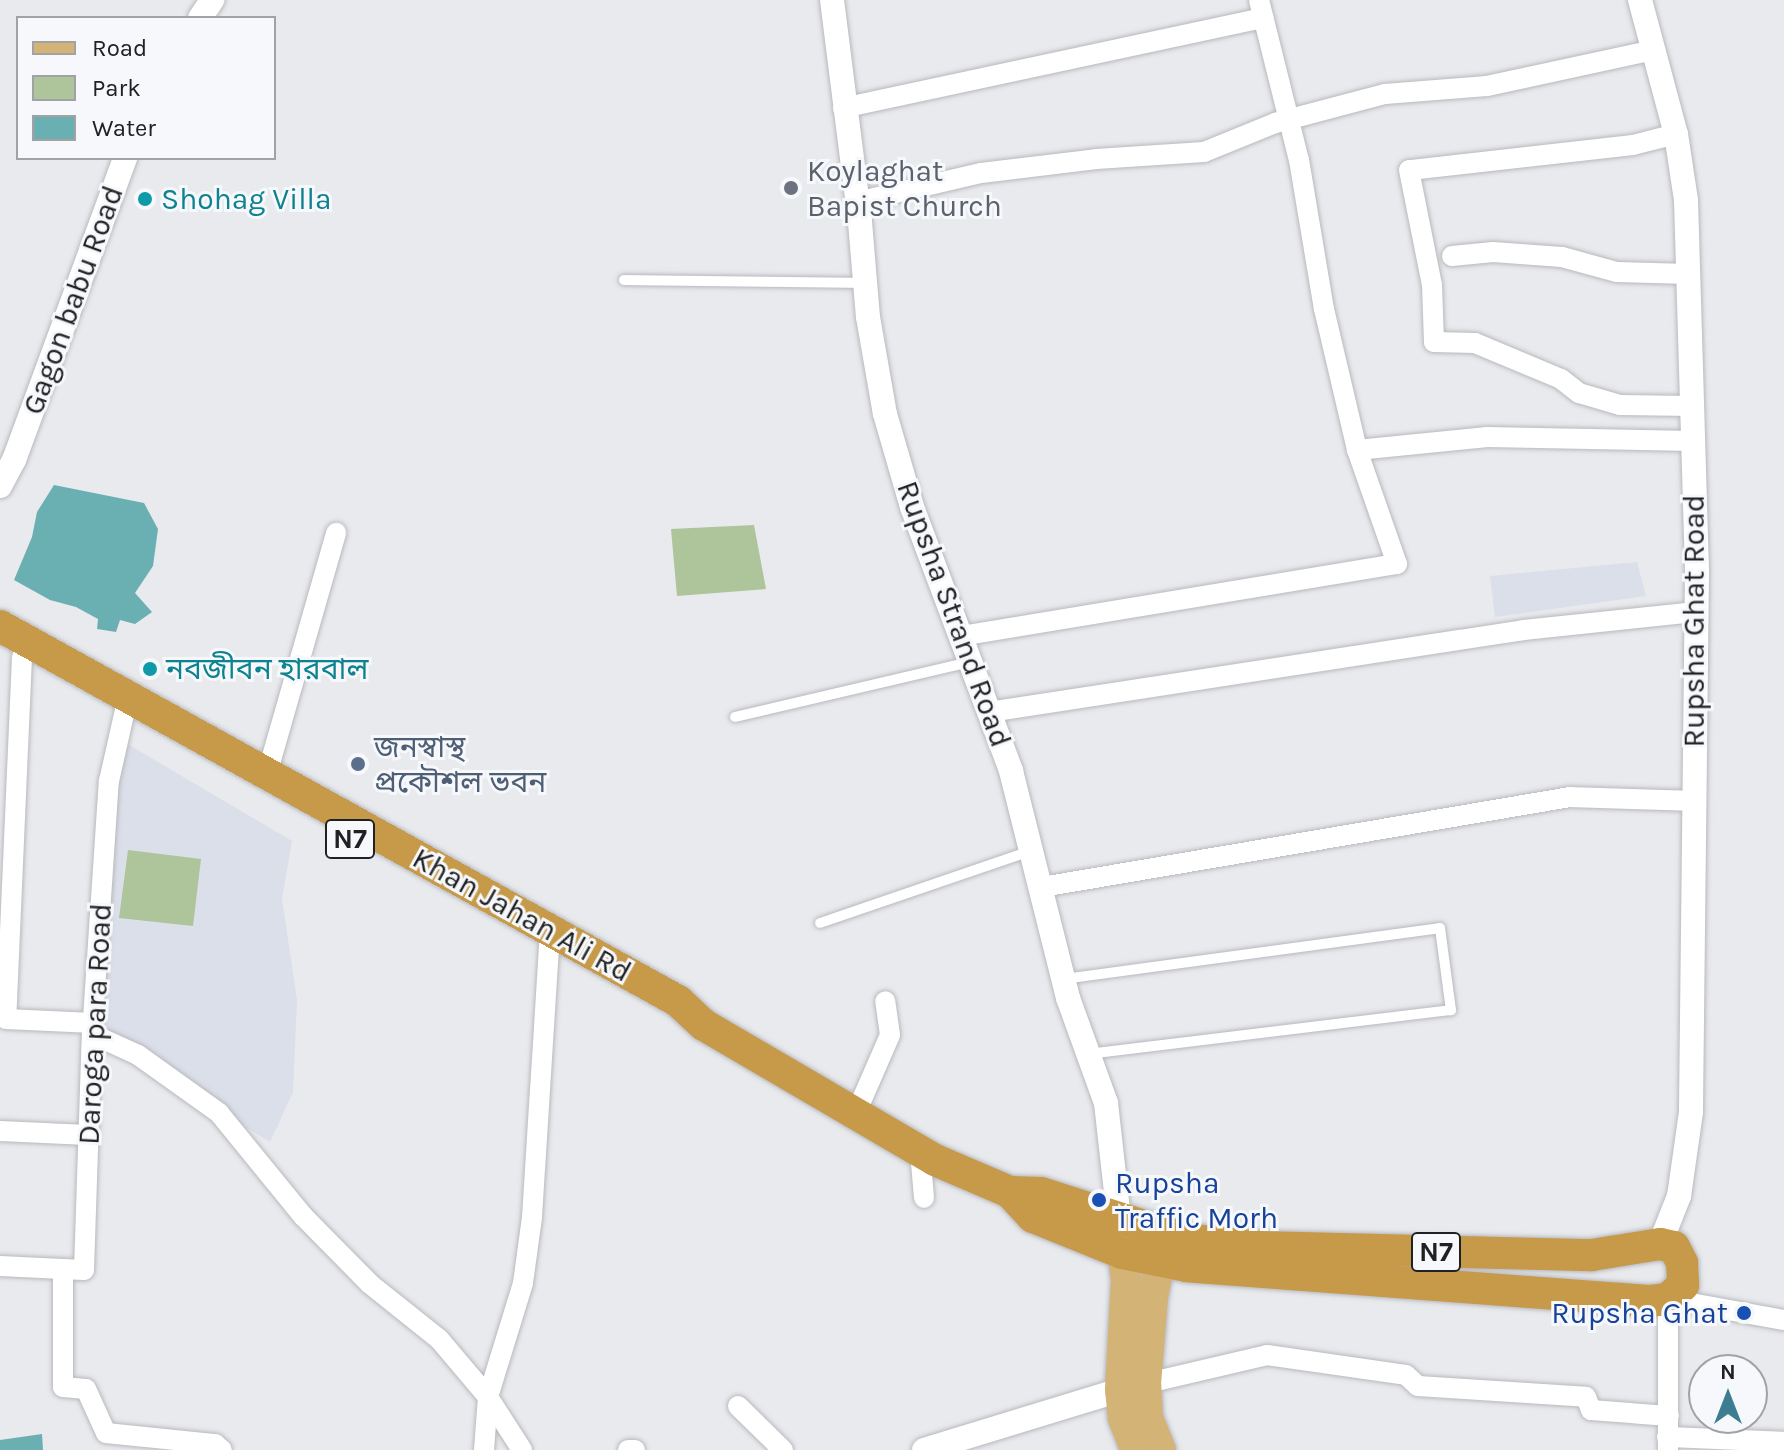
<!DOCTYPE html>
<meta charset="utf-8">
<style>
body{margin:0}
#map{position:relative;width:1784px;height:1450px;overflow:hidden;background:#e9eaee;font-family:Karla,"Noto Sans Bengali",sans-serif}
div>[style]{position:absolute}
.built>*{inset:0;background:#dbdfe9}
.green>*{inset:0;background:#aec49a}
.water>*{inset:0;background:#6aafb2}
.roads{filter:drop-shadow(0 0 2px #b8b9bd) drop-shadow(0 0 2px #b8b9bd)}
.service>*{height:10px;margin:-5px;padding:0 5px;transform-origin:5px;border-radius:5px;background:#fff}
.minor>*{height:20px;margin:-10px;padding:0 10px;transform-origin:10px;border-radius:10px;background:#fff}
.tertiary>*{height:24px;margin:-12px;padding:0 12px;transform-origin:12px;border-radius:12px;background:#fff}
.primary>*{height:30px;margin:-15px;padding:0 15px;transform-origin:15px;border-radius:15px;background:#d4b376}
.trunk>*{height:32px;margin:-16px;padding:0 16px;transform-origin:16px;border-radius:16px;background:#c69a48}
.dots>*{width:22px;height:22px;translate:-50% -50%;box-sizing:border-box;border:4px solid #f6f8fb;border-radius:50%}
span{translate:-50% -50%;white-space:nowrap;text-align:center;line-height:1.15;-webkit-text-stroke:6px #f6f8fb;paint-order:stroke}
.shield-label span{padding:2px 6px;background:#f6f8fb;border:2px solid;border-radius:6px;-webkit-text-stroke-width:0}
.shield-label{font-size:28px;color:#202122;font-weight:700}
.worship-label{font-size:30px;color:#5b616d}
.left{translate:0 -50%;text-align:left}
.culture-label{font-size:30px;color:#0d838f}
.street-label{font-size:30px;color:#202122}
.service-label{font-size:30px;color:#4e5e75}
.transit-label{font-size:30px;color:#164399}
.right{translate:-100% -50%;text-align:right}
.legend{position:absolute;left:16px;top:16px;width:260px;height:144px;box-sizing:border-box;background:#f6f8fb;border:2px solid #a0a2a4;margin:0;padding:10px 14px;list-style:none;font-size:24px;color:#202122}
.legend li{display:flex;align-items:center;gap:16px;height:40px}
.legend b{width:40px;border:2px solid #a0a2a4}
.north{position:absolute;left:1688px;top:1354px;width:80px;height:80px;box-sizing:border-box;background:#f6f8fb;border:2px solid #a0a2a4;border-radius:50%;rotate:0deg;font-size:22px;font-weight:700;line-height:32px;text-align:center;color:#202122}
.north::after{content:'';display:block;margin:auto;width:28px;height:36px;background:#3d7d91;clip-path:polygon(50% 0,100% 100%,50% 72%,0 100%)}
</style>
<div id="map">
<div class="built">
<div style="clip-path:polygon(1637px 562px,1646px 596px,1495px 617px,1490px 576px)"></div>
<div style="clip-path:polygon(119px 739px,292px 841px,282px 899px,297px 1000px,293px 1092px,270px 1142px,92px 1034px)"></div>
</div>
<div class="green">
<div style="clip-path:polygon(754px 525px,766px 589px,677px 596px,671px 529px)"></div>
<div style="clip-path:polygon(128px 850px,201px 859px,193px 926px,119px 918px)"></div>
</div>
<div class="water">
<div style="clip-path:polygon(54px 485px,144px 503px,158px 529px,153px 566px,135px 593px,152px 612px,135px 624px,120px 620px,116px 632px,97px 629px,98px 619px,76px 607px,50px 600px,14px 580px,32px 537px,37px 512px)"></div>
<div style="clip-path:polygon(42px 1434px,43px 1450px,0 1450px,0 1440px)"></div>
</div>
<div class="roads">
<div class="service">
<div style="left:624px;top:280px;width:241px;rotate:0.7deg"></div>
<div style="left:735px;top:717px;width:241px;rotate:-13.2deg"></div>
<div style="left:820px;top:923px;width:222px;rotate:-18.9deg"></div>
<div style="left:1064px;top:979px;width:379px;rotate:-7.7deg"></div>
<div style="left:1440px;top:928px;width:83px;rotate:82.4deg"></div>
<div style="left:1451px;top:1010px;width:365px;rotate:173.1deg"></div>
</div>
<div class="minor">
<div style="left:1259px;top:0;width:165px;rotate:76deg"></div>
<div style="left:1299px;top:160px;width:151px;rotate:80.5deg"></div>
<div style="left:1324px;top:309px;width:145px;rotate:76.8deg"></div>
<div style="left:1357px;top:450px;width:131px;rotate:-5.7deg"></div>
<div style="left:1487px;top:437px;width:206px;rotate:1.1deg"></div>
<div style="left:843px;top:108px;width:430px;rotate:-12.1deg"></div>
<div style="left:1676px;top:134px;width:44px;rotate:165.7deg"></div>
<div style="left:1633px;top:145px;width:225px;rotate:173.6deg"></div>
<div style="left:1409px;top:170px;width:117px;rotate:78.7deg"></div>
<div style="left:1432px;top:285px;width:57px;rotate:88deg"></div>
<div style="left:1434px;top:342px;width:41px;rotate:1.4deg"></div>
<div style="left:1475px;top:343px;width:93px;rotate:22.7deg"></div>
<div style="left:1561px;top:379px;width:23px;rotate:38deg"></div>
<div style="left:1579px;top:393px;width:43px;rotate:16.3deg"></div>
<div style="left:1620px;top:405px;width:72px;rotate:0.8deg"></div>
<div style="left:857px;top:202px;width:127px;rotate:-13.2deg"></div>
<div style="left:981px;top:173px;width:116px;rotate:-6.9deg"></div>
<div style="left:1096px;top:159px;width:108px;rotate:-3.7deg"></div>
<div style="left:1204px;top:152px;width:77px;rotate:-22.2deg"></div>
<div style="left:1275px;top:123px;width:114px;rotate:-14.8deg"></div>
<div style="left:1385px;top:94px;width:102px;rotate:-4.5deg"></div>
<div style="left:1487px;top:86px;width:170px;rotate:-12.2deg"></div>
<div style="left:1452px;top:256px;width:41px;rotate:-5.6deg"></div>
<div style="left:1493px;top:252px;width:69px;rotate:4.1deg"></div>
<div style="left:1562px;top:257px;width:57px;rotate:15.3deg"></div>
<div style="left:1617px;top:272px;width:72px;rotate:1.6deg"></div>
<div style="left:961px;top:636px;width:442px;rotate:-9.4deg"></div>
<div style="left:1397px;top:564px;width:121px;rotate:-109.3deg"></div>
<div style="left:22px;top:657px;width:362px;rotate:92.5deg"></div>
<div style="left:6px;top:1019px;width:87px;rotate:2.6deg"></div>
<div style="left:989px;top:712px;width:541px;rotate:-8.71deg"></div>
<div style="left:1524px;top:630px;width:173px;rotate:-6deg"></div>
<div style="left:267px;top:774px;width:251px;rotate:-74deg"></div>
<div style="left:1042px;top:887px;width:536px;rotate:-9.67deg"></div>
<div style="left:1570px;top:797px;width:124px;rotate:1.8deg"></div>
<div style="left:92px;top:1034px;width:51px;rotate:24.5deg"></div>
<div style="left:138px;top:1055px;width:100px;rotate:35.6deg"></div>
<div style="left:219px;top:1113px;width:133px;rotate:50.8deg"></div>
<div style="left:303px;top:1216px;width:95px;rotate:45.4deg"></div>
<div style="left:370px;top:1284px;width:88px;rotate:38.6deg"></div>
<div style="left:439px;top:1339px;width:76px;rotate:49.8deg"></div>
<div style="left:488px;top:1397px;width:63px;rotate:57.3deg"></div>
<div style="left:856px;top:1113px;width:85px;rotate:-66.4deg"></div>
<div style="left:890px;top:1035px;width:34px;rotate:-98deg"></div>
<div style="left:0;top:1131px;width:88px;rotate:2.6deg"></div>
<div style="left:920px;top:1151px;width:47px;rotate:85.1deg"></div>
<div style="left:0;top:1266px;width:84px;rotate:2.7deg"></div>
<div style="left:84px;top:1270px;width:236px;rotate:-88.1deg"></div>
<div style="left:92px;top:1034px;width:254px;rotate:-86.2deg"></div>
<div style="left:109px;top:781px;width:86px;rotate:-77.3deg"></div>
<div style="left:63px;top:1269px;width:118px;rotate:90deg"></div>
<div style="left:63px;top:1387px;width:23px;rotate:5deg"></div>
<div style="left:86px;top:1389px;width:48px;rotate:65.6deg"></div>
<div style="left:106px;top:1433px;width:110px;rotate:5.8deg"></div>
<div style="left:215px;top:1444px;width:9px;rotate:41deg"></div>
<div style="left:1135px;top:1386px;width:136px;rotate:-13.2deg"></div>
<div style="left:1267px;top:1355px;width:140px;rotate:8.2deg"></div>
<div style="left:1406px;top:1375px;width:16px;rotate:43deg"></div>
<div style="left:1418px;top:1386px;width:168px;rotate:3.7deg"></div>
<div style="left:1586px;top:1397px;width:14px;rotate:69deg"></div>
<div style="left:1591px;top:1410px;width:78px;rotate:4.4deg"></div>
<div style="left:738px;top:1406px;width:63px;rotate:44.4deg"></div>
<div style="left:1667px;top:1437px;width:117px;rotate:2.4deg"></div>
<div style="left:484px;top:1450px;width:53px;rotate:-85.7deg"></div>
<div style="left:488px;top:1397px;width:119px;rotate:-72.9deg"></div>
<div style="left:523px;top:1283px;width:67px;rotate:-82.2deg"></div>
<div style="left:532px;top:1217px;width:287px;rotate:-86.4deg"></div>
<div style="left:628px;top:1450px;width:7px"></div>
<div style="left:1668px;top:1450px;width:151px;rotate:-90deg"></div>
<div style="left:1668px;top:1299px;width:118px;rotate:10.3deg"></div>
</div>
<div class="tertiary">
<div style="left:832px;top:0;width:224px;rotate:82.8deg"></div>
<div style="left:860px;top:222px;width:95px;rotate:85.2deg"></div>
<div style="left:868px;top:317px;width:98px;rotate:80.1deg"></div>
<div style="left:885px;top:414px;width:97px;rotate:73.8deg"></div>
<div style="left:912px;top:507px;width:282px;rotate:69.4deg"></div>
<div style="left:1011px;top:771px;width:234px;rotate:75.9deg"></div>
<div style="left:1068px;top:998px;width:112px;rotate:70.1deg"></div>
<div style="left:1106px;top:1103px;width:117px;rotate:83.6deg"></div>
<div style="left:1640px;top:0;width:139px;rotate:75deg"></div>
<div style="left:1676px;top:134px;width:67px;rotate:81.4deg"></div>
<div style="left:1686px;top:200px;width:371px;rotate:88.3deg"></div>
<div style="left:1697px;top:571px;width:541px;rotate:90.64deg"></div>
<div style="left:1691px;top:1112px;width:85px;rotate:98.1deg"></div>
<div style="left:1679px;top:1196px;width:52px;rotate:111.6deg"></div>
<div style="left:200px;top:18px;width:22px;rotate:-56deg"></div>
<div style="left:0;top:486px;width:30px;rotate:-62deg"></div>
<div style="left:14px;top:460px;width:322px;rotate:-69.8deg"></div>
<div style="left:924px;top:1450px;width:205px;rotate:-17deg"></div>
</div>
<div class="primary">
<div style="left:1120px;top:1229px;width:52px;rotate:83.4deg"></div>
<div style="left:1126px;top:1281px;width:109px;rotate:93.2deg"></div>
<div style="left:1120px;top:1390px;width:28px;rotate:84deg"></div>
<div style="left:1123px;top:1418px;width:34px;rotate:69deg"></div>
<div style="left:1161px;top:1450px;width:35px;rotate:-112deg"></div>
<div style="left:1148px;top:1418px;width:34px;rotate:-93deg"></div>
<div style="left:1146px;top:1384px;width:87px;rotate:-85.4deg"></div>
<div style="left:1153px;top:1297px;width:59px;rotate:-79.3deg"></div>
</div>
<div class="trunk">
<div style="left:0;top:626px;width:775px;rotate:28.95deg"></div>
<div style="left:678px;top:1001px;width:35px;rotate:43deg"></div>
<div style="left:704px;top:1025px;width:268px;rotate:30.3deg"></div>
<div style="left:935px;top:1160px;width:82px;rotate:23.1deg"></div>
<div style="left:1010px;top:1192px;width:31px;rotate:2deg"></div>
<div style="left:1041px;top:1193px;width:150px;rotate:17.8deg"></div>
<div style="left:1184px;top:1239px;width:75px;rotate:6.1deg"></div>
<div style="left:1259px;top:1247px;width:333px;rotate:1.4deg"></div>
<div style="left:1592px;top:1255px;width:69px;rotate:-9.2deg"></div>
<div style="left:1660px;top:1244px;width:14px;rotate:12deg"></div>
<div style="left:1674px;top:1247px;width:18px;rotate:63deg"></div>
<div style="left:1682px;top:1263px;width:22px;rotate:87deg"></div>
<div style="left:1683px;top:1285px;width:21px;rotate:137deg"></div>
<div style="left:1668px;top:1299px;width:20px;rotate:174deg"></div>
<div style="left:1648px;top:1301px;width:462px;rotate:-175.7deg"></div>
<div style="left:1187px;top:1266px;width:66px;rotate:-168.7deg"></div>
<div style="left:1122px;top:1253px;width:96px;rotate:-158deg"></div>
<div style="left:1033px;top:1217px;width:34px;rotate:-133deg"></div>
</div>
</div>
<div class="dots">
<div style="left:791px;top:188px;background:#6b7280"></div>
<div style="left:145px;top:199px;background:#0f9aa8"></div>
<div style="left:150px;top:669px;background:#0f9aa8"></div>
<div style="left:358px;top:764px;background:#5c6f8a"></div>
<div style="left:1099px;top:1200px;background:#1a4fb4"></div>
<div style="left:1744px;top:1313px;background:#1a4fb4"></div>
</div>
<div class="shield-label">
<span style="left:350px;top:839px">N7</span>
<span style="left:1436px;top:1252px">N7</span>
</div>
<div class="worship-label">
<span class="left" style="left:807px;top:188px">Koylaghat<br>Bapist Church</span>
</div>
<div class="culture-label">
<span class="left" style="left:161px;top:199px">Shohag Villa</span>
<span class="left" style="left:166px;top:669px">নবজীবন হারবাল</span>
</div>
<div class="street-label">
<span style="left:73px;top:300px;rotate:-70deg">Gagon babu Road</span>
<span style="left:954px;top:614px;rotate:70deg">Rupsha Strand Road</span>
<span style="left:1694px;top:621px;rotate:-90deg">Rupsha Ghat Road</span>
<span style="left:522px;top:915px;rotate:29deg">Khan Jahan Ali Rd</span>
<span style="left:95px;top:1024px;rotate:-87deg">Daroga para Road</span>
</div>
<div class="service-label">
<span class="left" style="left:374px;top:764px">জনস্বাস্থ<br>প্রকৌশল ভবন</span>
</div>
<div class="transit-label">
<span class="left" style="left:1115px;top:1200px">Rupsha<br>Traffic Morh</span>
<span class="right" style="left:1728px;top:1313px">Rupsha Ghat</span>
</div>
<ul class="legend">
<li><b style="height:10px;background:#d4b376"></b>Road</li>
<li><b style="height:22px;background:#aec49a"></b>Park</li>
<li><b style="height:22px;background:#6aafb2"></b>Water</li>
</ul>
<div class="north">N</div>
</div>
